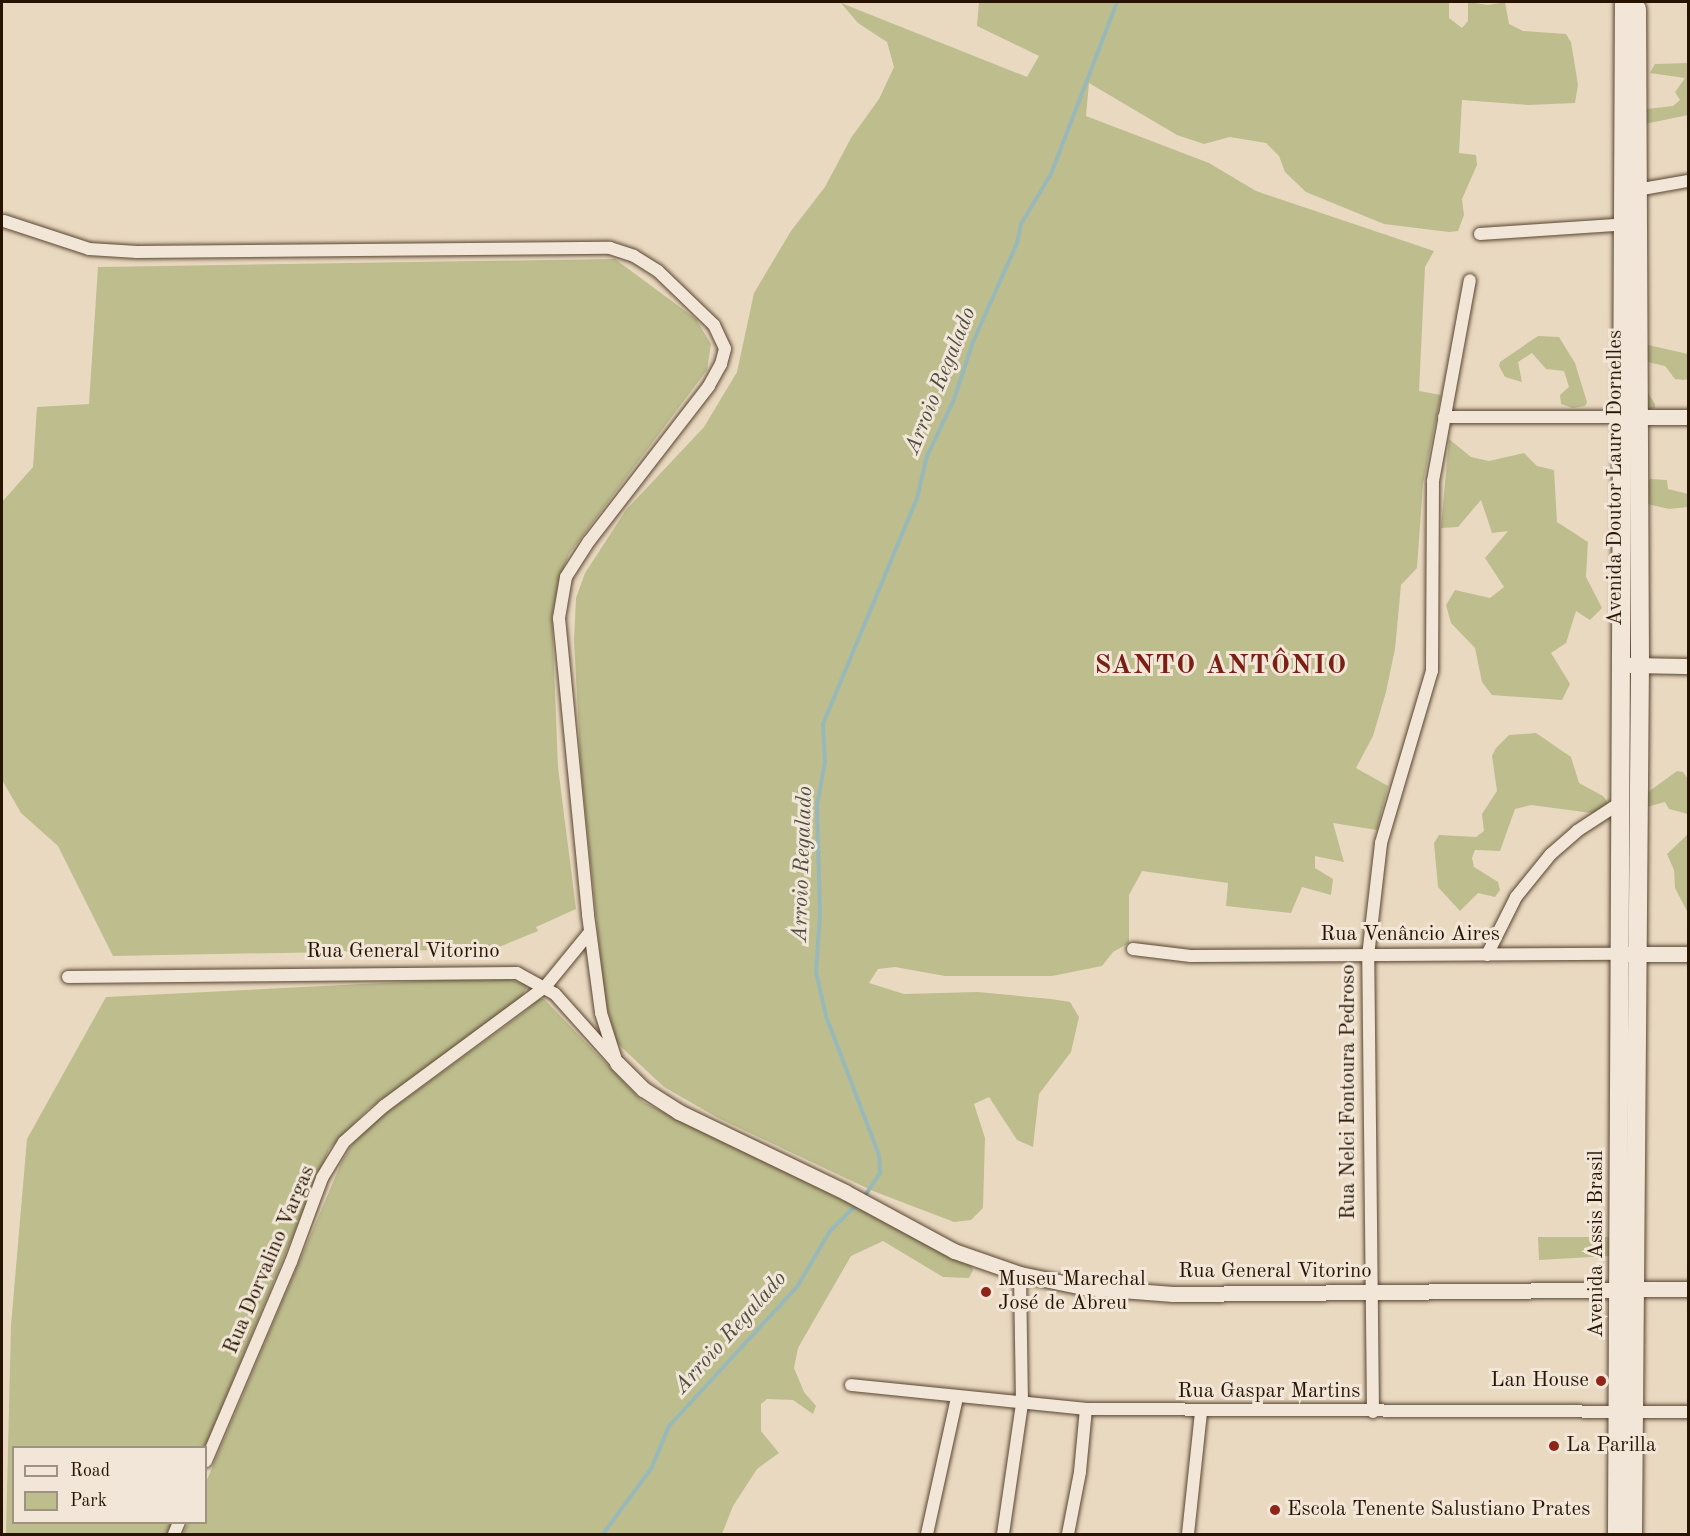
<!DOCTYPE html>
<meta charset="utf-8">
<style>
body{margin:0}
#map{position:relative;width:1690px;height:1536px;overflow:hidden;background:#ead9c1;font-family:"Old Standard TT",serif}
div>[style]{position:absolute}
.green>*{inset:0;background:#bebd8e}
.stream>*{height:4px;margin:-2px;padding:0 2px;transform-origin:2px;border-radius:2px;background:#99b9b9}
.roads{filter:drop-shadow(0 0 2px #584530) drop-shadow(0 0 2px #584530)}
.minor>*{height:12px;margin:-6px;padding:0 6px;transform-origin:6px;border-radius:6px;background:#f1e6d7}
.tertiary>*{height:15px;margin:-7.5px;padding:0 7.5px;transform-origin:7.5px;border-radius:7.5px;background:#f1e6d7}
.secondary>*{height:18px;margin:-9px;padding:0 9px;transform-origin:9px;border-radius:9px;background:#f1e6d7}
.dots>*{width:16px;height:16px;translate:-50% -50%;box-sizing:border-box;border:3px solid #f1e6d7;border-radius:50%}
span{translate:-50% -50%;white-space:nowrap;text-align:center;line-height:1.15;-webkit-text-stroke:6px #f1e6d7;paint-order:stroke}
.street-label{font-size:21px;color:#271400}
.poi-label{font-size:21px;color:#271400}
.left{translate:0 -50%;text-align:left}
.right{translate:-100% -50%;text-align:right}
.water-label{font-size:22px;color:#4f4e41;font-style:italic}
.district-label{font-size:27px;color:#7a1f14;font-weight:700;letter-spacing:1.5px}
.frame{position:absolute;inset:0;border:3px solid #271400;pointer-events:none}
.legend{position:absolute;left:12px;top:1446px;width:195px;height:78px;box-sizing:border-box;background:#f1e6d7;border:2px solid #a09281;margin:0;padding:8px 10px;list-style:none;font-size:18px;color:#271400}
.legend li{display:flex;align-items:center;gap:12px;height:30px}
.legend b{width:30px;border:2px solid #a09281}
</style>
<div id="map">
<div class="green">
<div style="clip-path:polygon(979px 2px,1449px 2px,1449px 18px,1462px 28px,1468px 21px,1468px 2px,1488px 5px,1505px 2px,1509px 24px,1523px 31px,1566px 34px,1571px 42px,1578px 85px,1575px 103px,1528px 105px,1462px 100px,1459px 153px,1476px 155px,1477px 165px,1462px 199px,1464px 215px,1458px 231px,1449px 232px,1384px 224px,1306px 192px,1285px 172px,1279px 156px,1266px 143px,1230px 137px,1204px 144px,1177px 135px,1089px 83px,1086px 116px,1209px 163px,1256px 191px,1434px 251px,1425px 267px,1419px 391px,1441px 395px,1423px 483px,1417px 568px,1401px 585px,1395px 649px,1386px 692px,1373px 736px,1356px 768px,1388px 786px,1377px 830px,1333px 823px,1344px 862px,1315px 856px,1315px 868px,1333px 879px,1331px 895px,1302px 887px,1291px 913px,1226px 906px,1228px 883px,1142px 871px,1129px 895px,1129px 943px,1113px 952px,1102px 966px,1052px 976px,945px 976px,895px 967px,878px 969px,869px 983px,904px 994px,978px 992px,1051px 999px,1070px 1002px,1079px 1017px,1071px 1052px,1039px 1094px,1033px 1147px,1017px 1140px,989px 1097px,974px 1104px,985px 1138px,983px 1208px,971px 1220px,954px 1222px,873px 1191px,718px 1118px,664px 1087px,617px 1043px,605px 1001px,581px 769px,574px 641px,576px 598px,585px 573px,626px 510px,704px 427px,737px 372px,754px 293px,791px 231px,825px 187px,851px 138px,879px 99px,894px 67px,887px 42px,858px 23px,841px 3px,1027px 77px,1039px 56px,977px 26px)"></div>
<div style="clip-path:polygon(1688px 63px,1688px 115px,1645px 124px,1639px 110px,1673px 106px,1680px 100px,1675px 92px,1685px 78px,1650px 73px,1655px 64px)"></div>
<div style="clip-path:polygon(615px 259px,696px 319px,711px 344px,707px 370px,569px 554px,559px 580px,552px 616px,558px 767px,576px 909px,536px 927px,538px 931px,494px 949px,113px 956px,58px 846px,21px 813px,2px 780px,2px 502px,33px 467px,37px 407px,89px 404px,98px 267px)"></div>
<div style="clip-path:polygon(1538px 336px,1559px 337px,1575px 363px,1587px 402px,1585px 406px,1573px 408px,1561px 404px,1560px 395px,1569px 387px,1564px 371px,1546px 369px,1532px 353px,1518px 362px,1522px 382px,1505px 377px,1499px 366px,1500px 362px)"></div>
<div style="clip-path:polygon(1639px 343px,1688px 354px,1688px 379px,1684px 380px,1675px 379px,1665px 366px,1647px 362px,1645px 388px,1655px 404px,1655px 408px,1647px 411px,1636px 400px)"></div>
<div style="clip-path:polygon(1449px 439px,1471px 457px,1489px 461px,1524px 453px,1537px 466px,1554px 470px,1557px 522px,1588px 542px,1586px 577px,1602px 608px,1590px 620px,1576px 611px,1566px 643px,1551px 653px,1570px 684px,1562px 700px,1492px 695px,1482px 682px,1475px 648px,1451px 623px,1446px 605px,1455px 590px,1490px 598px,1504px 587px,1485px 558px,1508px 531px,1492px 533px,1481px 500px,1458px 527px,1441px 528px)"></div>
<div style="clip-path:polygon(1650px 479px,1667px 480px,1668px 489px,1688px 494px,1688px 507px,1669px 509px,1643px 503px,1644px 485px)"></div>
<div style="clip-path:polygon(1536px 733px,1571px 757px,1579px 783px,1603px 796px,1609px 804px,1599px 814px,1531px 805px,1515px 809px,1500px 851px,1475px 850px,1472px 858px,1474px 867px,1498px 882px,1500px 890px,1495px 897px,1478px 893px,1460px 911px,1438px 887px,1434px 843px,1439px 835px,1476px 837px,1484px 831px,1482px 814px,1497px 791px,1492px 756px,1496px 748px,1509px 735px)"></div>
<div style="clip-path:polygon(1677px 771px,1683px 772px,1688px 779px,1688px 814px,1669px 809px,1665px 802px,1639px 809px,1633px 803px)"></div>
<div style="clip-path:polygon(1688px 834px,1688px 913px,1675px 888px,1674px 870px,1667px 854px)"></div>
<div style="clip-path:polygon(501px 977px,528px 985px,519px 1002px,368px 1109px,329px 1149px,205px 1447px,14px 1448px,14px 1522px,173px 1523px,168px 1534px,6px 1534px,11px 1325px,27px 1139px,106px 997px)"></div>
<div style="clip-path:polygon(538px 999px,544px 999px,643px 1102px,970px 1262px,973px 1270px,969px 1278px,943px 1277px,883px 1241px,851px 1256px,798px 1348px,794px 1368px,804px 1392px,816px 1406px,813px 1414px,793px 1400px,767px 1399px,761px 1404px,761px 1431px,779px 1453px,757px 1469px,733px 1506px,722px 1534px,183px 1534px,188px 1523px,206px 1522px,206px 1482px,342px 1161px,354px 1142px,378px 1119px,526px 1011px)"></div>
<div style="clip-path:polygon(1538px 1237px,1609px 1237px,1610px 1256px,1539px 1260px)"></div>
</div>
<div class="stream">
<div style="left:864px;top:1197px;width:29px;rotate:-56deg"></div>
<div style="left:880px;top:1173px;width:18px;rotate:-93deg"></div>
<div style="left:879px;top:1155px;width:149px;rotate:-110.9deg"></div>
<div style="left:826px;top:1016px;width:45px;rotate:-102.8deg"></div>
<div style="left:816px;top:972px;width:58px;rotate:-86.1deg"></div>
<div style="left:820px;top:914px;width:108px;rotate:-91.6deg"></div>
<div style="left:817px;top:806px;width:45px;rotate:-79.7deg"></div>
<div style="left:825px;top:762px;width:38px;rotate:-93deg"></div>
<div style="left:823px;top:724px;width:245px;rotate:-67.4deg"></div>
<div style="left:917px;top:498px;width:43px;rotate:-76.6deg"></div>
<div style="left:927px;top:456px;width:60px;rotate:-64.3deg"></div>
<div style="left:953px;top:402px;width:63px;rotate:-71.6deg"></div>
<div style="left:973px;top:342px;width:108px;rotate:-66deg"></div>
<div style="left:1017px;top:243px;width:19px;rotate:-78deg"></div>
<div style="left:1021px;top:224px;width:58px;rotate:-59deg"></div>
<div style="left:1051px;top:174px;width:184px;rotate:-69deg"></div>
<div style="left:603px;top:1534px;width:81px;rotate:-53.6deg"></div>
<div style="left:651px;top:1469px;width:47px;rotate:-67.3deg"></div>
<div style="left:669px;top:1426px;width:189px;rotate:-47.4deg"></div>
<div style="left:797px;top:1287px;width:65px;rotate:-59.5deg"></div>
<div style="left:830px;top:1231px;width:41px;rotate:-45deg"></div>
</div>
<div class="roads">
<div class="minor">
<div style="left:1631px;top:191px;width:58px;rotate:-10deg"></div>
<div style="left:4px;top:221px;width:89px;rotate:18.2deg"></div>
<div style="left:89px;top:249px;width:48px;rotate:3.6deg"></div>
<div style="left:137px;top:252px;width:473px;rotate:-0.5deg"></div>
<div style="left:610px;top:248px;width:25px;rotate:18deg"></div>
<div style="left:634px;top:256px;width:28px;rotate:32deg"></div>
<div style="left:658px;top:271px;width:78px;rotate:44deg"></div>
<div style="left:714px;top:325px;width:26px;rotate:65deg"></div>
<div style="left:725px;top:349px;width:16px;rotate:105deg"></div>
<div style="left:721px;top:364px;width:25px;rotate:119deg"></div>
<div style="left:709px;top:386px;width:196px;rotate:127.7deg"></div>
<div style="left:589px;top:541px;width:43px;rotate:122.6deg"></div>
<div style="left:566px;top:577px;width:42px;rotate:99.7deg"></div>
<div style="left:559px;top:618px;width:298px;rotate:84.4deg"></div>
<div style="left:588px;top:915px;width:99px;rotate:82.4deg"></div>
<div style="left:601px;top:1013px;width:52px;rotate:72.3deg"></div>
<div style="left:1480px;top:234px;width:150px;rotate:-3.8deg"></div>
<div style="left:1444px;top:417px;width:178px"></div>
<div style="left:1133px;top:949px;width:58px;rotate:6.9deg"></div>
<div style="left:1191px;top:956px;width:430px;rotate:-0.3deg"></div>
<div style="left:1487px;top:955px;width:65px;rotate:-63.4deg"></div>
<div style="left:1516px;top:897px;width:55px;rotate:-50.9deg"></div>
<div style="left:1551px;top:854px;width:35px;rotate:-41deg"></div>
<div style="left:1577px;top:831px;width:51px;rotate:-33.1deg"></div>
<div style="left:68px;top:977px;width:449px;rotate:-0.5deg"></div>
<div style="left:517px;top:973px;width:43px;rotate:28.9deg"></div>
<div style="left:555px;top:994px;width:89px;rotate:48.2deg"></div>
<div style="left:851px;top:1385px;width:236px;rotate:5.8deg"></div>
<div style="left:1086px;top:1409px;width:602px;rotate:0.29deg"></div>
<div style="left:1373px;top:1412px;width:456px;rotate:-90.6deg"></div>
<div style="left:1368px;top:956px;width:114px;rotate:-83.4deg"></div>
<div style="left:1381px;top:843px;width:179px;rotate:-73.5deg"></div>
<div style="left:1432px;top:671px;width:190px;rotate:-89.7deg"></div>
<div style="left:1433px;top:481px;width:204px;rotate:-79.6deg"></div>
<div style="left:206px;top:1461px;width:216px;rotate:-66.9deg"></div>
<div style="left:291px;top:1262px;width:90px;rotate:-69.7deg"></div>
<div style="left:322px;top:1178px;width:42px;rotate:-58.6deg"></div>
<div style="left:344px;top:1142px;width:54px;rotate:-42deg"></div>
<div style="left:384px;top:1106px;width:200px;rotate:-36.5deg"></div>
<div style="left:545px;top:987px;width:71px;rotate:-50.7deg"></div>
<div style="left:174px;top:1534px;width:13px;rotate:-67deg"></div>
<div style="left:927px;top:1534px;width:140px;rotate:-77.6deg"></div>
<div style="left:1003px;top:1534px;width:132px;rotate:-81.7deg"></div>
<div style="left:1022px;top:1403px;width:129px;rotate:-90.9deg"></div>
<div style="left:1068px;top:1534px;width:63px;rotate:-79deg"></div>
<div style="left:1080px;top:1472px;width:63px;rotate:-84.6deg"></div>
<div style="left:1188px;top:1534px;width:123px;rotate:-83.9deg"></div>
</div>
<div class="tertiary">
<div style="left:1628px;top:417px;width:60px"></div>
<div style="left:1629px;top:665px;width:59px;rotate:1deg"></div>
<div style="left:1627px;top:954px;width:61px"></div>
<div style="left:617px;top:1063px;width:37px;rotate:45deg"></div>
<div style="left:643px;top:1089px;width:43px;rotate:32.6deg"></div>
<div style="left:679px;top:1112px;width:184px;rotate:25.7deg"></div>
<div style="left:845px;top:1192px;width:124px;rotate:28.4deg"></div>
<div style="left:954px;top:1251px;width:70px;rotate:19.2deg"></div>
<div style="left:1020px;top:1274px;width:64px;rotate:11.7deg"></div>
<div style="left:1083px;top:1287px;width:90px;rotate:4.4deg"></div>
<div style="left:1173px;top:1294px;width:515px;rotate:-0.56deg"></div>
</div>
<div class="secondary">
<div style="left:1617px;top:1534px;width:1532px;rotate:-89.74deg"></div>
<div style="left:1633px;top:1534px;width:869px;rotate:-89.54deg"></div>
<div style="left:1640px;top:665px;width:656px;rotate:-90.26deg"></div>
</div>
</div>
<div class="dots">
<div style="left:986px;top:1292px;background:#8f2418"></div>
<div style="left:1601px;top:1381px;background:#8f2418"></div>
<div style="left:1554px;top:1446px;background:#8f2418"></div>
<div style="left:1275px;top:1510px;background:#8f2418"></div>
</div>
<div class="street-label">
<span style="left:1616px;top:478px;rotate:-90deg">Avenida Doutor Lauro Dornelles</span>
<span style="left:1410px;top:935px">Rua Venâncio Aires</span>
<span style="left:403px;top:952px">Rua General Vitorino</span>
<span style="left:1349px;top:1092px;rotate:-90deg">Rua Nelci Fontoura Pedroso</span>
<span style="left:1597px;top:1244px;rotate:-90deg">Avenida Assis Brasil</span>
<span style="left:270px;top:1260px;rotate:-67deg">Rua Dorvalino Vargas</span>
<span style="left:1275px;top:1272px">Rua General Vitorino</span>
<span style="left:1269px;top:1392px">Rua Gaspar Martins</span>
</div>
<div class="poi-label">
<span class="left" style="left:998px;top:1292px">Museu Marechal<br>José de Abreu</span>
<span class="right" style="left:1589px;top:1381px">Lan House</span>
<span class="left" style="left:1566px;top:1446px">La Parilla</span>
<span class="left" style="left:1287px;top:1510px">Escola Tenente Salustiano Prates</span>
</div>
<div class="water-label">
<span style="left:941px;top:381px;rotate:-68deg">Arroio Regalado</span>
<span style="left:803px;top:864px;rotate:-88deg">Arroio Regalado</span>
<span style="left:731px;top:1333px;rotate:-48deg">Arroio Regalado</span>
</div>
<div class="district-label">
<span style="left:1221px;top:666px">SANTO ANTÔNIO</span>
</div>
<div class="frame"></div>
<ul class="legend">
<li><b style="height:8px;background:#f1e6d7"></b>Road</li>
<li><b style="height:16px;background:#bebd8e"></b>Park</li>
</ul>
</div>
